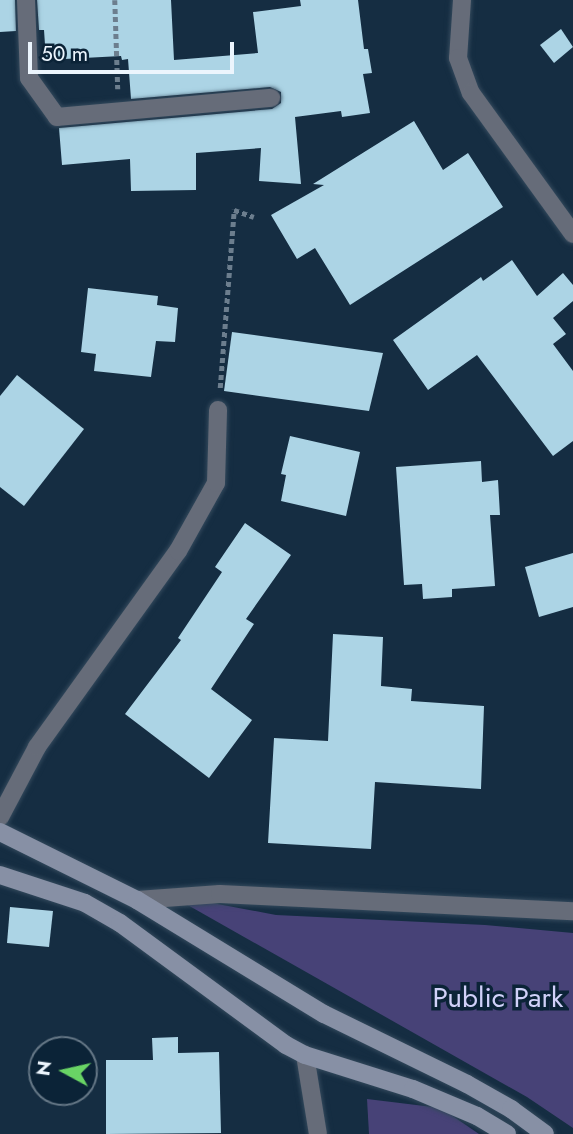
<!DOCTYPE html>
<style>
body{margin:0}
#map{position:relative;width:573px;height:1134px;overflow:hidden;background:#152d42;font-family:Jost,sans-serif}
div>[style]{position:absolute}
.green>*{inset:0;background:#474277}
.building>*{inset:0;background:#acd4e5}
.path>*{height:4.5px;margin-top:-2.25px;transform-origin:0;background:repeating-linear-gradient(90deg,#6c7e8e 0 5px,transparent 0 8.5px)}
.roads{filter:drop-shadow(0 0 2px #33495c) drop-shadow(0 0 2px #33495c)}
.street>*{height:18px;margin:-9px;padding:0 9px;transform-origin:9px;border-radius:9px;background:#666c79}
.secondary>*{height:18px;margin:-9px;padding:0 9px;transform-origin:9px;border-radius:9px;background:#8790a5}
span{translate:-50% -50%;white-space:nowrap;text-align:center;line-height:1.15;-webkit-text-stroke:7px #0b2337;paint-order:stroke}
.park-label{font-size:28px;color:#d1d1f9}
.north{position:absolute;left:28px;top:1036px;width:70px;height:70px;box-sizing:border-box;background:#0b2337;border:2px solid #657786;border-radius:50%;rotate:278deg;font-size:19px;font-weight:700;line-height:28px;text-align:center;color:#ecf5fd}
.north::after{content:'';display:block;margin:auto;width:24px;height:32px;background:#69d465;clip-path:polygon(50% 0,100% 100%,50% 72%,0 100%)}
.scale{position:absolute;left:28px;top:42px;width:206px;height:32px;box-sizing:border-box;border:4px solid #ecf5fd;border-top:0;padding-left:9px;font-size:21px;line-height:24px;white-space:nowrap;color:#ecf5fd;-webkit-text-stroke:5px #0b2337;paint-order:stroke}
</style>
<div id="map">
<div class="green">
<div style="clip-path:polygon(170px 895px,276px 915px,485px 925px,573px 933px,573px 1128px,527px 1097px)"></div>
<div style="clip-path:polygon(367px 1099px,441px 1108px,479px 1134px,369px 1134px)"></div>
</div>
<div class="building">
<div style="clip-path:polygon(0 0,15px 0,16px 31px,0 32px)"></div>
<div style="clip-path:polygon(37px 0,171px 0,174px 60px,258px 53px,253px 12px,301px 6px,300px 0,358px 0,364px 49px,368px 49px,372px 73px,363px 74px,370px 113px,342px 117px,341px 111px,295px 117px,301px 184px,259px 181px,261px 148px,196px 153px,196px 190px,131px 191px,130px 159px,62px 165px,59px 128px,272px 109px,281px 103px,281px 92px,270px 87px,131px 99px,128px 59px,122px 60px,121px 56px,46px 60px,44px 30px,39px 30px)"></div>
<div style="clip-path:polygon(561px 29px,573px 47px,554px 63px,540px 45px)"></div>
<div style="clip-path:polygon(414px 121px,443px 170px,468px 153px,503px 207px,350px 305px,315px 248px,297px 259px,271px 215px,324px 185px,313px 184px)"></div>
<div style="clip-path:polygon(512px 260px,537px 296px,563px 273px,573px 285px,573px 301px,553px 318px,566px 334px,553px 344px,573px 371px,573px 441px,553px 456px,477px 355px,428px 390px,393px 340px,481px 277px,483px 281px)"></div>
<div style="clip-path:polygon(88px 288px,158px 296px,157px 305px,178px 308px,175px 342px,156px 341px,151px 377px,94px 371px,96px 354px,81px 352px)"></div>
<div style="clip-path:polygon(232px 332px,383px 353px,369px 411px,224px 391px)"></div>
<div style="clip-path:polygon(17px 375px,84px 429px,24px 506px,0 487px,0 396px)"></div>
<div style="clip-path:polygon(290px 436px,360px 452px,346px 516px,281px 501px,286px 475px,281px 474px)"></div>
<div style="clip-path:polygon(481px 461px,482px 482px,498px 480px,500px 515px,490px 515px,495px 586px,452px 589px,452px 597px,423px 599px,422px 584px,404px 585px,396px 467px)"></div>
<div style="clip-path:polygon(245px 523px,291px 555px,246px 619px,254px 624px,211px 689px,252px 720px,209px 778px,125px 714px,181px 640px,178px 638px,222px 572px,215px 567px)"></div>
<div style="clip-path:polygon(573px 553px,573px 607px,539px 617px,525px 567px)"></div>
<div style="clip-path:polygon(333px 634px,383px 637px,381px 686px,412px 689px,411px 701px,484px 706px,481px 789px,375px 782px,371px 849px,268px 843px,274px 738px,328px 741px)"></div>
<div style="clip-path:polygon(10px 907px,53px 911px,49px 947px,7px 943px)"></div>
<div style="clip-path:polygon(178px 1037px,178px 1053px,219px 1052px,221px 1133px,106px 1134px,106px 1060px,153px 1060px,152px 1038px)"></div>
</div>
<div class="path">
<div style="left:115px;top:0;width:89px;rotate:88.1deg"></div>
<div style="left:220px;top:388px;width:179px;rotate:-85.5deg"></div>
<div style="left:234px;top:210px;width:21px;rotate:19deg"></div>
</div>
<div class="roads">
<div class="street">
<div style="left:26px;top:0;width:78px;rotate:87.8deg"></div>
<div style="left:29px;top:78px;width:48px;rotate:54.3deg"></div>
<div style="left:57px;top:117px;width:215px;rotate:-5.1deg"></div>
<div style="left:462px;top:0;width:58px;rotate:93.9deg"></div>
<div style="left:458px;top:58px;width:37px;rotate:70deg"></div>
<div style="left:471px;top:93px;width:174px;rotate:54.1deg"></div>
<div style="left:0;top:817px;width:79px;rotate:-62.1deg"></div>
<div style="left:37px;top:747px;width:241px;rotate:-54.3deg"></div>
<div style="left:178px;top:551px;width:78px;rotate:-60.8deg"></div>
<div style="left:216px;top:483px;width:73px;rotate:-88.4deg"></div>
<div style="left:137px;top:900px;width:83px;rotate:-4.1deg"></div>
<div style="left:220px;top:894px;width:353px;rotate:2.8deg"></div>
<div style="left:305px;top:1055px;width:80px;rotate:80.7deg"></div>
</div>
<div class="secondary">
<div style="left:0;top:832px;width:153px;rotate:26.4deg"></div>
<div style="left:137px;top:900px;width:219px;rotate:31.4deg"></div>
<div style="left:324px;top:1014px;width:159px;rotate:26.1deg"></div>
<div style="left:467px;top:1084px;width:51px;rotate:29.6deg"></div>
<div style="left:511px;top:1109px;width:42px;rotate:36.3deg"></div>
<div style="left:0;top:875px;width:89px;rotate:18.2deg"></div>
<div style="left:85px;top:903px;width:40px;rotate:29.7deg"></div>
<div style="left:120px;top:923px;width:206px;rotate:36.3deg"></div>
<div style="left:286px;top:1045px;width:21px;rotate:28deg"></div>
<div style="left:305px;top:1055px;width:113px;rotate:17.5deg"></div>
<div style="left:413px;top:1089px;width:69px;rotate:22.9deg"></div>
<div style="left:477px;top:1116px;width:35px;rotate:31deg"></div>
</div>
</div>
<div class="park-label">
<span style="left:498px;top:998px">Public Park</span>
</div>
<div class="north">N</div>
<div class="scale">50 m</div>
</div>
